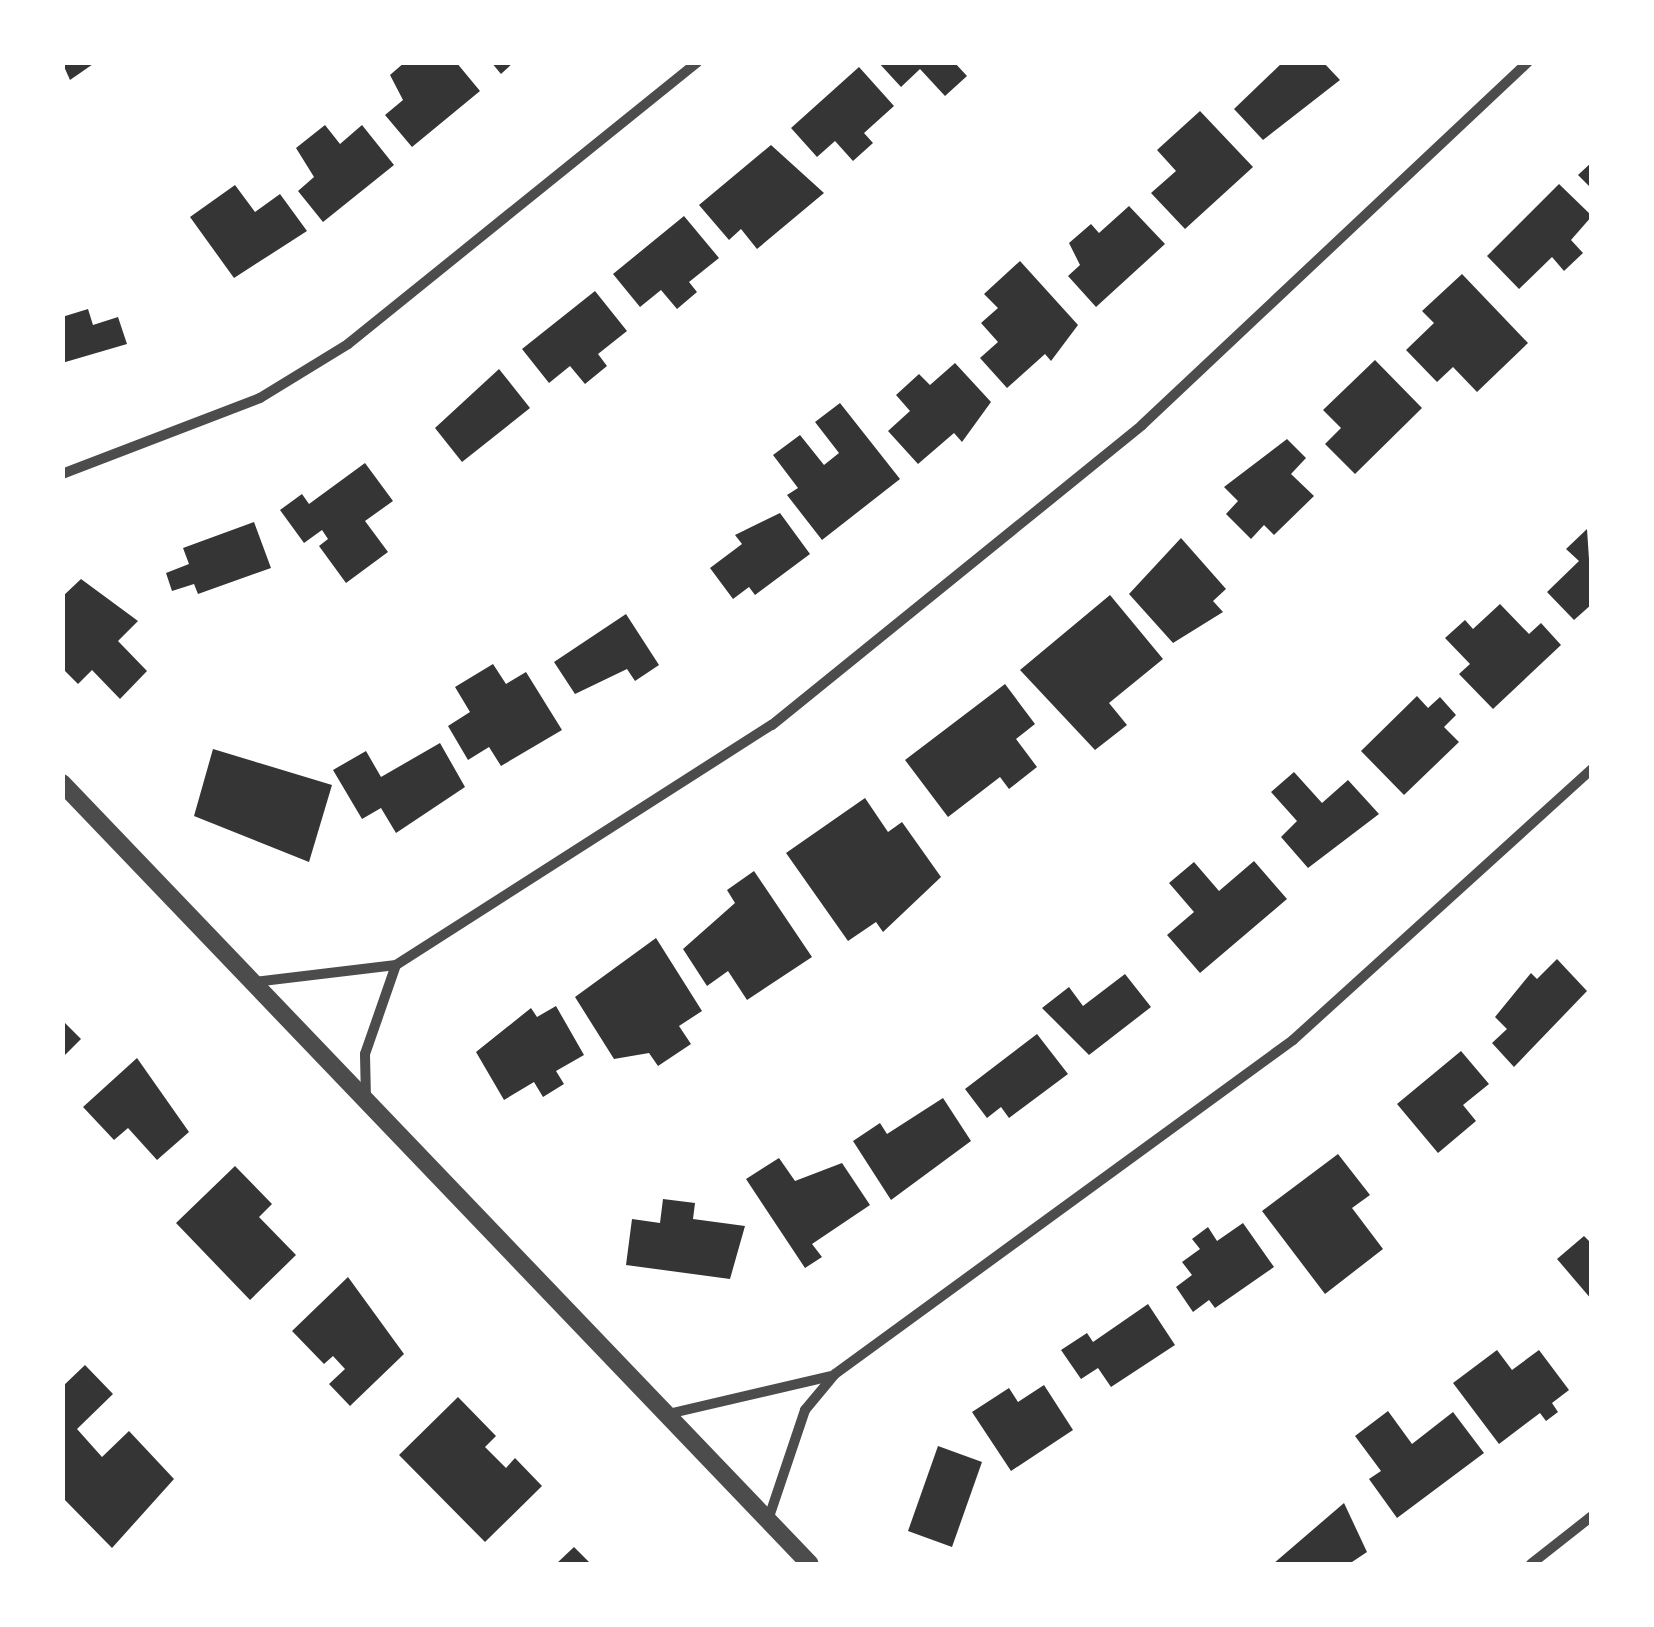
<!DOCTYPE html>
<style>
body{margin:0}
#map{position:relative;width:1654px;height:1627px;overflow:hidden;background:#fff;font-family:Overpass,sans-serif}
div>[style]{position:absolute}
.building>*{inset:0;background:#353535}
.minor>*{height:10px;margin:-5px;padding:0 5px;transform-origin:5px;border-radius:5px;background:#4c4c4c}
.tertiary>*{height:18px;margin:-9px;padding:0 9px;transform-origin:9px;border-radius:9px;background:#4c4c4c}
span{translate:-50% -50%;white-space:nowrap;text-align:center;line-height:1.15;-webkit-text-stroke:8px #fff;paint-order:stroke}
.frame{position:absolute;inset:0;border:65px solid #fff;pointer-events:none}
</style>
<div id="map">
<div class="building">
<div style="clip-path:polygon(62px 62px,96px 62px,70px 80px)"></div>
<div style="clip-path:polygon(405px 62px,456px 62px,480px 91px,412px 147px,385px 115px,403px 100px,390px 75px)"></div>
<div style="clip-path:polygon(491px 62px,514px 62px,501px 74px)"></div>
<div style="clip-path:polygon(878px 62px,954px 62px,967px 76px,945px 96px,920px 69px,901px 87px)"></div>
<div style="clip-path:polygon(1283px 62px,1323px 62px,1340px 80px,1263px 140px,1234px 109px)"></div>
<div style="clip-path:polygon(859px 67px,894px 106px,864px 133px,873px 143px,853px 161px,835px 141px,817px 157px,791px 128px)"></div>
<div style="clip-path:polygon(1200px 111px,1253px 167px,1185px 229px,1151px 193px,1176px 171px,1157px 150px)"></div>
<div style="clip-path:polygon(325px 125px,340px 144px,362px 125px,394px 165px,323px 222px,298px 191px,314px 177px,296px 148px)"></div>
<div style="clip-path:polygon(771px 145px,824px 193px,757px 249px,741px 229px,729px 240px,699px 205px)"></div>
<div style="clip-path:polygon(1592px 162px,1592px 189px,1578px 175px)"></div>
<div style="clip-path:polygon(1559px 184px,1592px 216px,1571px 240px,1583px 253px,1564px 271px,1552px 257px,1519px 289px,1487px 256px)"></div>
<div style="clip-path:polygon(235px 185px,255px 212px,280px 194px,307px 231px,234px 278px,190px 217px)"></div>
<div style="clip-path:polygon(1129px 206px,1165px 244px,1096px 307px,1068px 276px,1080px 265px,1069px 243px,1091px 224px,1099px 233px)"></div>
<div style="clip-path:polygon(684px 216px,719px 258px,689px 282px,697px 292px,677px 309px,661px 290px,640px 307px,613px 274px)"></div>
<div style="clip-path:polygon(1020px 261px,1078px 325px,1051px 361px,1045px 354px,1007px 388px,980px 358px,998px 342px,981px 323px,998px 308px,984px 294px)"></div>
<div style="clip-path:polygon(1462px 274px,1528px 343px,1477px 392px,1453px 367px,1437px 382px,1406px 350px,1434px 323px,1422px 311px)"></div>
<div style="clip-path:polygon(595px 291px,627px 331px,598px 354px,607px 366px,585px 384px,570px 366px,549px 383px,522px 349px)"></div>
<div style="clip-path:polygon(88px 309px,93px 325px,118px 317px,127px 344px,62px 363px,62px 317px)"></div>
<div style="clip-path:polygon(1375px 360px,1422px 408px,1355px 474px,1325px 444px,1341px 428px,1323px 410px)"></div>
<div style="clip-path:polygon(955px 363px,991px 402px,962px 442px,954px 433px,918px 464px,888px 431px,910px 411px,896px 395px,919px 374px,930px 385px)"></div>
<div style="clip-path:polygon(499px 369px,530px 408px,462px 462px,435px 428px)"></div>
<div style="clip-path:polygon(840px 403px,900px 479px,822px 540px,787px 495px,798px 488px,773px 455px,800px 435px,824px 465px,839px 453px,815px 422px)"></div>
<div style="clip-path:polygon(1287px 439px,1306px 458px,1291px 474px,1314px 496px,1274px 535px,1264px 525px,1251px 539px,1226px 514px,1238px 501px,1224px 487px)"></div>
<div style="clip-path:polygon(365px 463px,393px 501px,365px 521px,388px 552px,346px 583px,319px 546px,328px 539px,322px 530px,304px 543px,280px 510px,302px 494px,309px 504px)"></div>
<div style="clip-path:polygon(780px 513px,810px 554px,755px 595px,749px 587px,733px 599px,710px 568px,742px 544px,735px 535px)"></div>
<div style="clip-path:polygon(254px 522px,271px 568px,198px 594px,194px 584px,172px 591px,166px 573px,189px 564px,183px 548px)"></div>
<div style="clip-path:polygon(1587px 529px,1592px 604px,1574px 620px,1547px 592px,1579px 561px,1566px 549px)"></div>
<div style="clip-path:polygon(1181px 538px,1226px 589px,1213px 601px,1223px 612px,1173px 643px,1129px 594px)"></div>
<div style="clip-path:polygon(81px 579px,138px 621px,118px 641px,147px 671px,120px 699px,92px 670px,78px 684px,62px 668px,62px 597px)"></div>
<div style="clip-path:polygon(1110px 595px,1163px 659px,1109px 703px,1127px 725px,1095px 750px,1020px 670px)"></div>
<div style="clip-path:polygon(1500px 604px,1529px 634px,1541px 623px,1561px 645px,1493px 709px,1459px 674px,1470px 664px,1445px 638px,1465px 620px,1473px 629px)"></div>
<div style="clip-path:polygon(626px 614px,659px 665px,635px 681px,627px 669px,575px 694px,554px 662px)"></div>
<div style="clip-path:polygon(493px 664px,506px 684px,526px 672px,562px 730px,501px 766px,489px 747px,468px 760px,448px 726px,470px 712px,455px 687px)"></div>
<div style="clip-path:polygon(1005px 684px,1035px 724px,1016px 739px,1037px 767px,1009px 789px,1000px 777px,948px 817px,905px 760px)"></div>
<div style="clip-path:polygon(1417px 696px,1428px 708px,1440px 697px,1456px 715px,1444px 727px,1459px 742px,1404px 795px,1361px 751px)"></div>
<div style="clip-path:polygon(440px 743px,465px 787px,396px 833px,381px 808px,362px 819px,333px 770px,366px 751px,381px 777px)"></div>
<div style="clip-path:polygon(213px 749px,332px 785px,309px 862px,194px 816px)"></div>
<div style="clip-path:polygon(1294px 772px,1322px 803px,1348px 780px,1379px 814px,1308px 868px,1281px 837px,1297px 821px,1271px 792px)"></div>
<div style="clip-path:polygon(865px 798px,888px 832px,902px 822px,941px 877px,883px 932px,876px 922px,848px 941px,786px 853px)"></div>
<div style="clip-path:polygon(1254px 861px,1287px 899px,1200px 973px,1167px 935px,1194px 912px,1169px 883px,1194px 862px,1219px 891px)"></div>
<div style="clip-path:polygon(754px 871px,812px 957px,747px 1000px,728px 971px,707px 986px,683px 949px,735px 903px,727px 890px)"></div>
<div style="clip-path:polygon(656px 938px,702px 1011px,679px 1026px,691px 1044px,658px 1066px,649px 1053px,614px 1059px,575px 997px)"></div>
<div style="clip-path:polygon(1557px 959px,1587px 991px,1514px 1067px,1492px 1043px,1507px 1029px,1495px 1017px,1531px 973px,1537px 979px)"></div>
<div style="clip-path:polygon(1125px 974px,1151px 1007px,1089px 1055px,1042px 1008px,1069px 987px,1083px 1006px)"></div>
<div style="clip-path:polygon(556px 1006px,584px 1055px,556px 1071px,564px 1084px,543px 1097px,534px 1082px,504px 1100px,476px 1052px,531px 1008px,537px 1017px)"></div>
<div style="clip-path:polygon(62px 1020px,81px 1039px,62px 1058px)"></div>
<div style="clip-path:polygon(1037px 1034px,1068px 1074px,1009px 1118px,1001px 1107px,987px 1118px,965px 1089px)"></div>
<div style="clip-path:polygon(1461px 1051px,1489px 1084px,1463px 1105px,1476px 1121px,1438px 1153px,1397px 1104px)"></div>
<div style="clip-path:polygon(137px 1058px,189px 1132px,157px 1160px,128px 1128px,114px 1140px,83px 1107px)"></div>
<div style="clip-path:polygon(943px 1098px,971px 1141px,891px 1200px,853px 1141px,880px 1123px,887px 1134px)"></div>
<div style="clip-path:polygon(1338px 1154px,1370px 1195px,1352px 1208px,1383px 1249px,1325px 1294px,1262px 1211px)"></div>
<div style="clip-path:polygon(779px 1158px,795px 1181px,842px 1163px,870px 1205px,812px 1244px,822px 1257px,805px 1268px,746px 1179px)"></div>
<div style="clip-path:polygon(235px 1166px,272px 1204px,259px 1217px,296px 1255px,250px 1300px,176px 1223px)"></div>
<div style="clip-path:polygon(663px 1199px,695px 1203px,693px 1219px,745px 1226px,730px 1279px,626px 1265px,632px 1219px,660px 1223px)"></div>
<div style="clip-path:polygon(1243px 1223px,1274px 1267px,1215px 1308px,1209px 1300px,1193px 1312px,1176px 1287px,1192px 1275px,1182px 1262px,1200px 1249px,1192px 1239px,1208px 1227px,1217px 1241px)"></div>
<div style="clip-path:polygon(1584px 1236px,1592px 1244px,1592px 1300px,1557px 1259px)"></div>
<div style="clip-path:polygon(348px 1277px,404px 1354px,350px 1406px,329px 1384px,345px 1369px,333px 1356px,324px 1364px,292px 1331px)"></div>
<div style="clip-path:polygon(1148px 1304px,1175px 1345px,1111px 1387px,1098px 1368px,1081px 1379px,1061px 1350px,1087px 1333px,1093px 1342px)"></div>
<div style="clip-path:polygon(1497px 1350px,1512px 1370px,1539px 1350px,1569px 1390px,1552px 1403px,1558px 1412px,1546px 1421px,1540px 1413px,1499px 1444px,1453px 1383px)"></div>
<div style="clip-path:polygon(85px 1365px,113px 1394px,77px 1429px,102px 1457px,129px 1431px,174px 1479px,112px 1548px,62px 1497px,62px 1387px)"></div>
<div style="clip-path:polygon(1044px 1385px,1073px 1430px,1011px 1471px,972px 1412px,1009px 1388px,1018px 1402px)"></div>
<div style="clip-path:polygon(458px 1397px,496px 1436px,485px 1447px,506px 1468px,515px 1458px,542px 1486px,485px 1542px,399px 1455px)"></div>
<div style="clip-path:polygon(1388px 1411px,1412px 1444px,1453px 1412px,1484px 1453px,1397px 1518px,1369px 1479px,1381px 1471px,1355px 1436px)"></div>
<div style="clip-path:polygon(938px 1446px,982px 1462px,952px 1547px,908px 1531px)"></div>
<div style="clip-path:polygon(1344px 1503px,1367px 1552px,1349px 1564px,1273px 1564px)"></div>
<div style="clip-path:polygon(574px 1547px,591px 1564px,556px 1564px)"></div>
</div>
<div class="minor">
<div style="left:62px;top:474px;width:212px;rotate:-21deg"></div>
<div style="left:260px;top:398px;width:103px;rotate:-31.5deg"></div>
<div style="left:348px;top:344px;width:449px;rotate:-38.9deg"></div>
<div style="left:254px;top:982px;width:143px;rotate:-6.8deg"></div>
<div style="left:396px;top:965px;width:446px;rotate:-32.6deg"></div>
<div style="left:772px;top:725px;width:476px;rotate:-39deg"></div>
<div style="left:1142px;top:425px;width:530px;rotate:-43.24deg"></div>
<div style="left:366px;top:1099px;width:45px;rotate:-91.3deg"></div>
<div style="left:365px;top:1054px;width:94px;rotate:-70.8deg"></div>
<div style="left:668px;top:1414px;width:167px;rotate:-13.1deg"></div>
<div style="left:768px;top:1520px;width:116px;rotate:-71.4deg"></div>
<div style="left:805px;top:1410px;width:47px;rotate:-50.2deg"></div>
<div style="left:835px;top:1374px;width:567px;rotate:-36.1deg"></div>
<div style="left:1293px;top:1040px;width:404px;rotate:-42.2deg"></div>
<div style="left:1531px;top:1564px;width:78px;rotate:-38.2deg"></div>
</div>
<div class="tertiary">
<div style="left:62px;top:783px;width:1081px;rotate:46.24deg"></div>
</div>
<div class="frame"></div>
</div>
